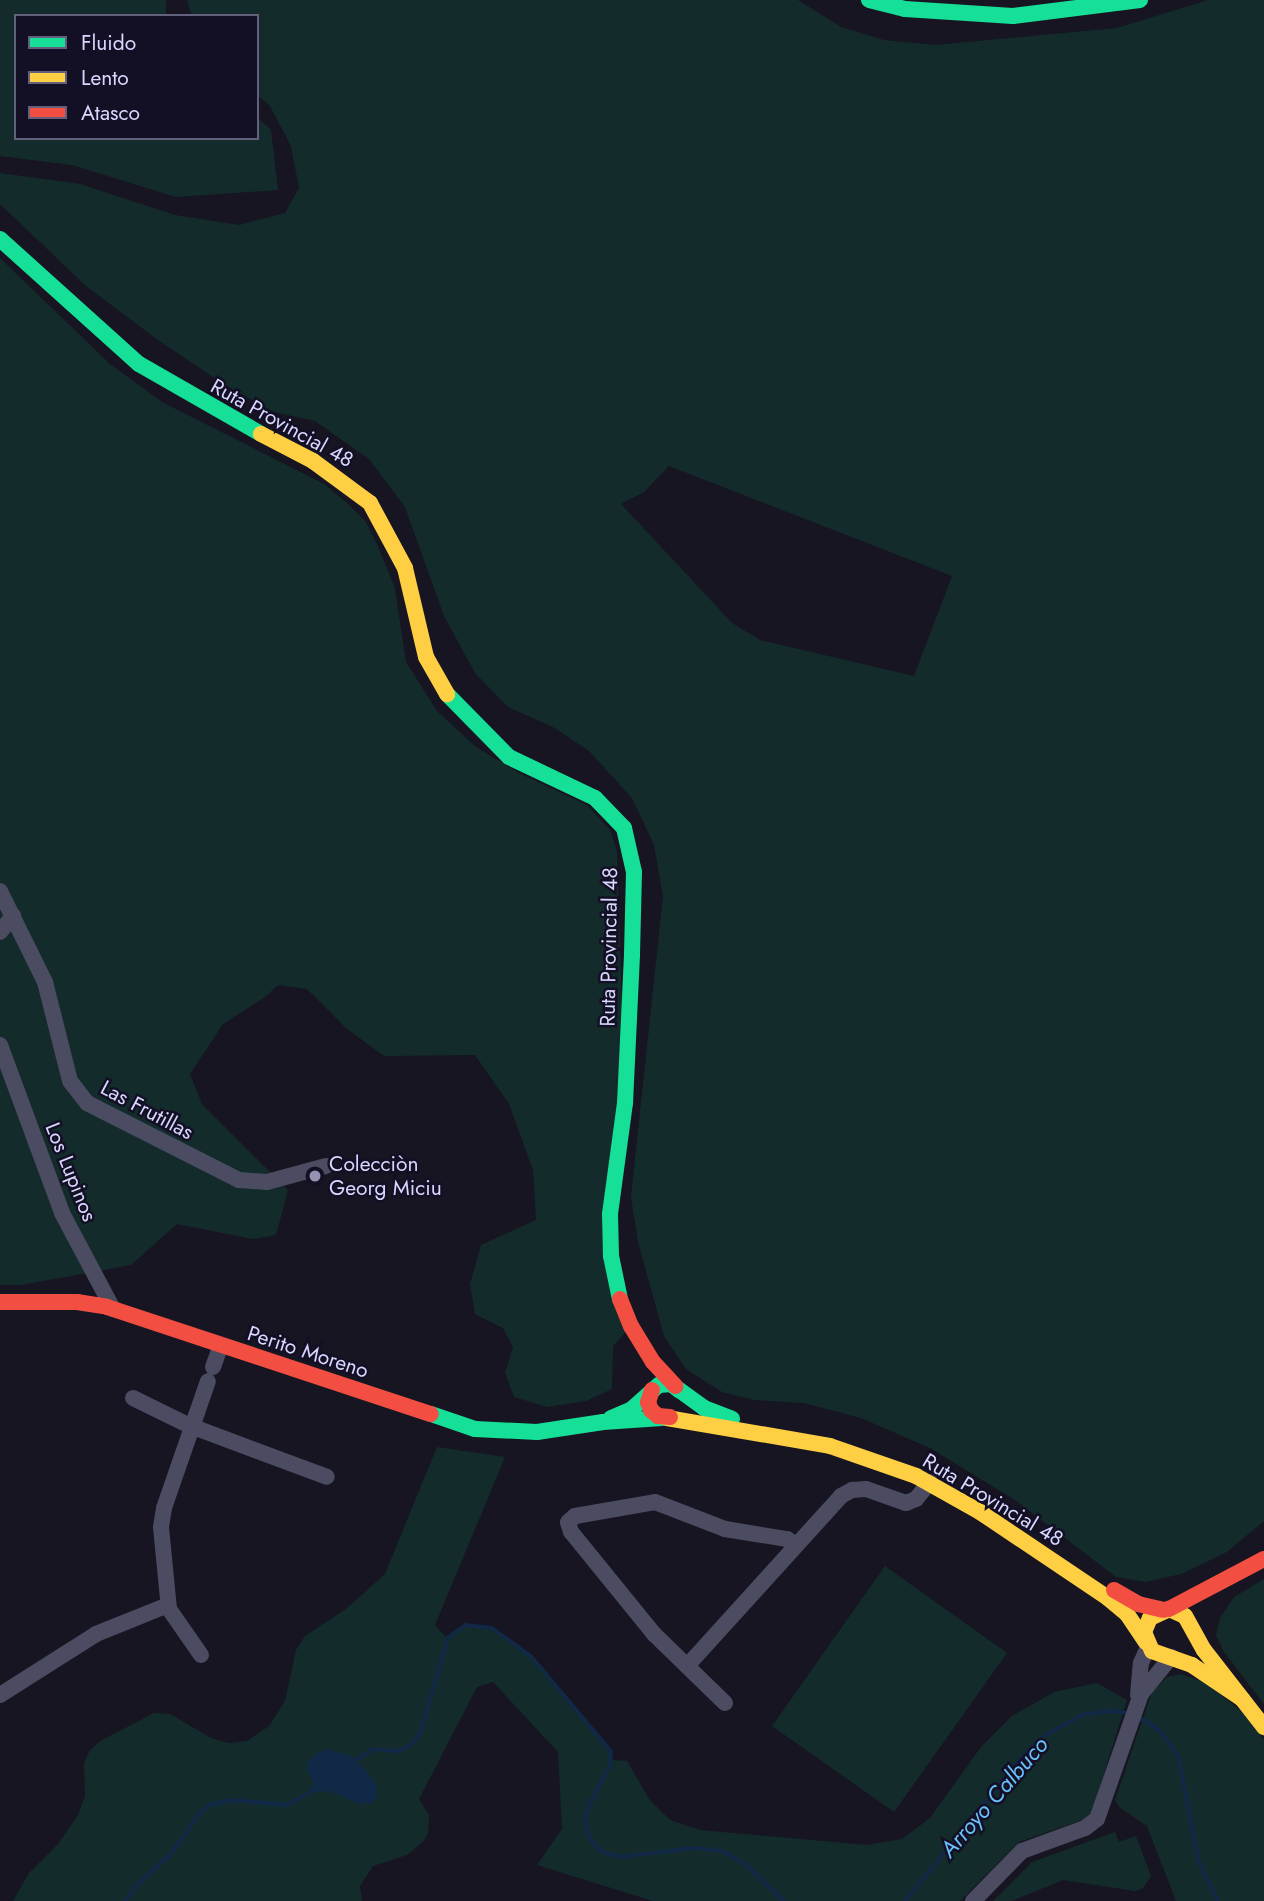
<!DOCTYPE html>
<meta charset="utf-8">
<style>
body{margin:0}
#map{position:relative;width:1264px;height:1901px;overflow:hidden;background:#161521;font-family:Jost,sans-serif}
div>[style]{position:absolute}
.green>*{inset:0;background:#132c2b}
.water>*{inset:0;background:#112846}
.stream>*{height:3.5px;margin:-1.75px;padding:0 1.75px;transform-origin:1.75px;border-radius:1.75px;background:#112846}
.street>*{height:16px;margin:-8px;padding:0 8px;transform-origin:8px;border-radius:8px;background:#4b4b61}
.fast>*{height:16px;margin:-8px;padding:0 8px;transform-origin:8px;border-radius:8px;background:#16e098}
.slow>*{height:16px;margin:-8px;padding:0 8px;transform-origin:8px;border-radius:8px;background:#ffcf43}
.jam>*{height:16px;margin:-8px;padding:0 8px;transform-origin:8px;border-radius:8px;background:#f24e42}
.dots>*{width:19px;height:19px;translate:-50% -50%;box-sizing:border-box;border:4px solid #131026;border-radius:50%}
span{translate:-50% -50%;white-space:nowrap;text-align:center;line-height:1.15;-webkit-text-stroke:5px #131026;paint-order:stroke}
.street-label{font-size:21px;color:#d9d7fe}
.poi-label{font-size:21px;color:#d9d7fe}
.left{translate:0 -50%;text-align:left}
.water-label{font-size:23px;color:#69bffa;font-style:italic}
.legend{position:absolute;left:14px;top:14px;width:245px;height:126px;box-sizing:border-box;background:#131026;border:2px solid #62607c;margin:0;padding:9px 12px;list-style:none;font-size:21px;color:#d9d7fe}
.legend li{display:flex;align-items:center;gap:14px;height:35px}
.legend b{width:35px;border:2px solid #62607c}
</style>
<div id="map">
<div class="green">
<div style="clip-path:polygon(0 0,166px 0,166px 16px,16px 16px,16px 138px,257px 138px,257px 117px,271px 130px,278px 190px,176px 197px,72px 165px,0 156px)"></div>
<div style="clip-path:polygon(evenodd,187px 0,798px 0,841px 27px,884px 40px,935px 45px,1117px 28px,1208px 0,1264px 0,1264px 1521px,1227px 1552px,1181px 1574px,1146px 1582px,1116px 1577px,1015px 1500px,930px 1448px,861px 1418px,804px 1403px,754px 1400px,722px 1392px,686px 1369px,664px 1336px,638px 1242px,631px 1197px,663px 896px,654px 845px,632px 798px,589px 751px,553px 727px,508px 707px,475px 673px,444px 616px,405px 507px,369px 459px,315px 421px,274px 412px,225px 385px,158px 340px,86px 286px,0 204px,0 173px,80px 184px,175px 215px,239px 225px,285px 213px,299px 188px,291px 146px,270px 106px,257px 95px,257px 16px,192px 16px,187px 0,669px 466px,952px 576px,914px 676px,760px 640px,732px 623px,621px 504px,644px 492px,669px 466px)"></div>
<div style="clip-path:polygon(0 258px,110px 364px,162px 402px,324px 484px,348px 504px,366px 522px,379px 549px,395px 588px,406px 662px,437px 711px,476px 747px,519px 773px,587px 805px,610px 830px,617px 851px,625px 1103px,606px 1207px,631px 1326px,613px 1346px,612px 1389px,586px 1401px,547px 1407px,514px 1397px,505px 1373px,513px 1347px,503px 1328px,475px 1314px,470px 1284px,481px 1245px,536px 1220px,533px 1170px,509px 1104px,475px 1055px,384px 1056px,346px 1028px,307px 989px,278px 985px,265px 997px,223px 1024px,190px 1074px,202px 1104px,288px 1190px,276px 1235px,253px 1239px,177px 1224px,131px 1265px,21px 1285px,0 1285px)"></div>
<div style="clip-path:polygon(437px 1447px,505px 1457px,435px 1625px,447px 1638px,465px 1625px,483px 1626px,502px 1634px,522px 1648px,606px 1743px,612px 1760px,627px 1761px,649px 1799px,670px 1820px,700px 1830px,867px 1845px,902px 1839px,930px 1818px,981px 1747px,1012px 1716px,1054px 1692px,1097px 1683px,1127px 1700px,1092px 1812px,1082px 1820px,1019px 1842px,960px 1901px,653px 1901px,537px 1865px,562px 1829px,558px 1752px,493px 1682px,477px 1687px,419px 1799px,429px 1815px,428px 1833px,423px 1842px,407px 1855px,373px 1866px,360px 1886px,362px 1901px,13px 1901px,29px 1873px,59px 1843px,78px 1815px,85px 1796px,84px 1763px,90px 1750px,102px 1740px,154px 1713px,170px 1714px,211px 1738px,229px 1743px,247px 1741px,269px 1726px,285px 1701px,296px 1650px,305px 1636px,346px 1609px,385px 1574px)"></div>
<div style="clip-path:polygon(885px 1566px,1007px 1653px,894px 1812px,772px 1726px)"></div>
<div style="clip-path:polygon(1264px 1579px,1264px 1704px,1224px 1652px,1216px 1635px,1220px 1618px,1234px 1597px)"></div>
<div style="clip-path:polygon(1181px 1674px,1206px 1683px,1247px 1716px,1264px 1740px,1264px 1901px,1176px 1901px,1147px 1826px,1119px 1807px,1115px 1800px,1152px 1692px,1167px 1677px)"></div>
<div style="clip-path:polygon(1115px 1832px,1119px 1842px,1136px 1836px,1151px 1876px,1143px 1888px,1135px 1891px,1063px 1880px,1012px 1901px,993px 1901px,1032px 1862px)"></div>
</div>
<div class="water">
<div style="clip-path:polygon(329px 1749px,350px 1756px,367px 1771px,377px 1787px,377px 1797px,372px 1803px,359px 1804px,329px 1791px,310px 1793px,313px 1782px,307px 1769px,308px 1762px,318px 1752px)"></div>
</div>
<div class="stream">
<div style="left:1137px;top:1716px;width:28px;rotate:32deg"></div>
<div style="left:1161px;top:1731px;width:32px;rotate:56deg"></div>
<div style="left:1179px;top:1758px;width:105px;rotate:79deg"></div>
<div style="left:1199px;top:1861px;width:44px;rotate:64.6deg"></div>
<div style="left:354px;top:1761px;width:23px;rotate:-31deg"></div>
<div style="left:374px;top:1749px;width:24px;rotate:5deg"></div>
<div style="left:398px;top:1751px;width:14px;rotate:-25deg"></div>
<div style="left:411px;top:1745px;width:14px;rotate:-51deg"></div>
<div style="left:420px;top:1734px;width:100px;rotate:-73.7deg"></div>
<div style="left:448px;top:1638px;width:21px;rotate:-37deg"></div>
<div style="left:465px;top:1625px;width:27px;rotate:6deg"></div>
<div style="left:492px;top:1628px;width:49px;rotate:35.9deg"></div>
<div style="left:532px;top:1657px;width:123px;rotate:50deg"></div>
<div style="left:611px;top:1751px;width:13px;rotate:90deg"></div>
<div style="left:611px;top:1764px;width:46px;rotate:117.1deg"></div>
<div style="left:590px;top:1805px;width:16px;rotate:108deg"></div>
<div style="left:585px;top:1820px;width:17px;rotate:77deg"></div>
<div style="left:589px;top:1837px;width:18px;rotate:49deg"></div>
<div style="left:601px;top:1851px;width:19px;rotate:18deg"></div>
<div style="left:619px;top:1857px;width:77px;rotate:-6.8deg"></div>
<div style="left:695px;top:1848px;width:27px;rotate:6deg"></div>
<div style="left:722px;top:1851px;width:29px;rotate:29deg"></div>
<div style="left:747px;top:1865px;width:52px;rotate:44.2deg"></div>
<div style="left:125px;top:1901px;width:21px;rotate:-53deg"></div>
<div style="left:138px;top:1884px;width:45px;rotate:-42.3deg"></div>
<div style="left:171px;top:1854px;width:49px;rotate:-55deg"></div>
<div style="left:199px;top:1814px;width:14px;rotate:-39deg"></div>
<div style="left:210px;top:1805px;width:22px;rotate:-13deg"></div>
<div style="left:231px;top:1800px;width:55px;rotate:5.2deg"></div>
<div style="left:286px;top:1805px;width:32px;rotate:-28deg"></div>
<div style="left:905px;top:1901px;width:186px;rotate:-50.9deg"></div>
<div style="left:1022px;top:1757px;width:33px;rotate:-43deg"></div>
<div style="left:1046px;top:1735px;width:43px;rotate:-28.9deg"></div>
<div style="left:1084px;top:1714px;width:30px;rotate:-6deg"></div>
<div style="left:1114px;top:1711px;width:15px;rotate:8deg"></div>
</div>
<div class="street">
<div style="left:0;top:891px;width:102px;rotate:63.7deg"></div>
<div style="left:45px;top:982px;width:102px;rotate:75.8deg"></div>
<div style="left:70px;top:1081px;width:28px;rotate:52deg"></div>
<div style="left:87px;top:1103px;width:170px;rotate:26.9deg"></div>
<div style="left:239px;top:1180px;width:28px;rotate:4deg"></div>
<div style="left:267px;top:1182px;width:61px;rotate:-15.2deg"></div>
<div style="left:0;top:932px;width:21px;rotate:-51deg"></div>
<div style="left:0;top:1045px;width:179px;rotate:69.7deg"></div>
<div style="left:62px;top:1213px;width:109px;rotate:62deg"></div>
<div style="left:213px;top:1367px;width:23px;rotate:-70deg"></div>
<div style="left:133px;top:1398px;width:61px;rotate:26.1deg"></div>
<div style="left:188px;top:1425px;width:148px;rotate:20.5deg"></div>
<div style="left:201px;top:1655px;width:56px;rotate:-124.8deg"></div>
<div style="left:169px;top:1609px;width:82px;rotate:-95.6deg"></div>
<div style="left:161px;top:1527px;width:19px;rotate:-81deg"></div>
<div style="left:164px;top:1508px;width:134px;rotate:-70.9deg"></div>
<div style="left:687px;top:1666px;width:229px;rotate:-47.8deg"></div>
<div style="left:841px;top:1496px;width:13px;rotate:-29deg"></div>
<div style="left:852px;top:1490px;width:14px;rotate:-4deg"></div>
<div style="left:866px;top:1489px;width:42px;rotate:19.3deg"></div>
<div style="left:906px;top:1503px;width:11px;rotate:-22deg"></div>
<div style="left:916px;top:1499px;width:22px;rotate:-51deg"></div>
<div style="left:0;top:1695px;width:114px;rotate:-32.4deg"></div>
<div style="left:96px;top:1634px;width:78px;rotate:-21.9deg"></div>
<div style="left:1138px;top:1695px;width:32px;rotate:-85deg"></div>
<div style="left:1141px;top:1663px;width:17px;rotate:-66deg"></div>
<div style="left:725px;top:1703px;width:99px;rotate:-135.8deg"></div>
<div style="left:654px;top:1634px;width:132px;rotate:-129.1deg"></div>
<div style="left:571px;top:1532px;width:10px;rotate:-107deg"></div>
<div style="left:568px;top:1522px;width:9px;rotate:-41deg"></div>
<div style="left:575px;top:1516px;width:81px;rotate:-9.9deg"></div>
<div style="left:655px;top:1502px;width:75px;rotate:21.1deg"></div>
<div style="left:725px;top:1529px;width:63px;rotate:9.2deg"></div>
<div style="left:787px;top:1539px;width:11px;rotate:34deg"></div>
<div style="left:973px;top:1901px;width:70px;rotate:-45.6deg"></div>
<div style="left:1022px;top:1851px;width:67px;rotate:-20.1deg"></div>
<div style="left:1085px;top:1828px;width:15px;rotate:-37deg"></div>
<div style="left:1097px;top:1819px;width:133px;rotate:-70.6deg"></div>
<div style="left:1141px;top:1694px;width:48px;rotate:-51deg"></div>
</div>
<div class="fast">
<div style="left:869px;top:0;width:37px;rotate:14deg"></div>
<div style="left:905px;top:9px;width:108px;rotate:3.7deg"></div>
<div style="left:1013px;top:16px;width:128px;rotate:-7.2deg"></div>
<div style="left:0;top:239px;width:187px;rotate:42deg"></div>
<div style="left:139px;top:364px;width:141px;rotate:29.8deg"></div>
<div style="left:447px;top:694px;width:88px;rotate:45.5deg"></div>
<div style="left:509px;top:757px;width:95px;rotate:25.5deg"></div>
<div style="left:595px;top:798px;width:42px;rotate:46deg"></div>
<div style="left:624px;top:828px;width:45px;rotate:77.2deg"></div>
<div style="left:634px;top:872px;width:83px;rotate:91.4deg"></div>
<div style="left:632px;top:955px;width:148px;rotate:92.7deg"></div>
<div style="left:625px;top:1103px;width:112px;rotate:97.7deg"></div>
<div style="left:610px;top:1214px;width:42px;rotate:88.6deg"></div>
<div style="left:611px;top:1256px;width:44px;rotate:78.2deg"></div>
<div style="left:678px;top:1389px;width:32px;rotate:36deg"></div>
<div style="left:704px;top:1408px;width:30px;rotate:21deg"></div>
<div style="left:431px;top:1414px;width:46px;rotate:18.8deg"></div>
<div style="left:475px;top:1429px;width:62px;rotate:2.8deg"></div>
<div style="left:537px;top:1432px;width:67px;rotate:-8.6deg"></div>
<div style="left:603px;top:1422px;width:59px;rotate:-3.9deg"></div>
<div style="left:611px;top:1418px;width:23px;rotate:-23deg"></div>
<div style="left:632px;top:1409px;width:36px;rotate:-42deg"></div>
<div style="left:659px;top:1385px;width:12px;rotate:-5deg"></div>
<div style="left:671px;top:1384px;width:11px;rotate:38deg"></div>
</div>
<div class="slow">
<div style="left:261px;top:434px;width:59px;rotate:27.4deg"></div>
<div style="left:313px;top:461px;width:71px;rotate:36.4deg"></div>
<div style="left:370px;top:503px;width:74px;rotate:61.7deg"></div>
<div style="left:405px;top:568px;width:91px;rotate:76.7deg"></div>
<div style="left:426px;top:657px;width:43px;rotate:60.4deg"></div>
<div style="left:667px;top:1418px;width:165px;rotate:9.7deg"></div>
<div style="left:830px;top:1446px;width:91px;rotate:19.2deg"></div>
<div style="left:916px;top:1476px;width:73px;rotate:29.4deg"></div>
<div style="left:980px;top:1512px;width:154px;rotate:33.9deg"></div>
<div style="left:1108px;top:1598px;width:25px;rotate:40deg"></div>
<div style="left:1127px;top:1614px;width:34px;rotate:56deg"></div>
<div style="left:1242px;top:1699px;width:60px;rotate:-145.8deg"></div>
<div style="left:1192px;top:1665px;width:42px;rotate:-160.7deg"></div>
<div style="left:1152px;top:1651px;width:21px;rotate:-113deg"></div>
<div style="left:1144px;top:1632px;width:15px;rotate:-67deg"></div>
<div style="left:1150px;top:1618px;width:21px;rotate:-25deg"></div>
<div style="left:1169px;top:1609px;width:17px;rotate:24deg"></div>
<div style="left:1185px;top:1616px;width:39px;rotate:61deg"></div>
<div style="left:1204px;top:1650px;width:98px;rotate:52.1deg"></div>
</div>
<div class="jam">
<div style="left:620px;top:1299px;width:29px;rotate:68deg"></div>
<div style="left:631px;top:1326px;width:42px;rotate:58.6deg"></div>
<div style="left:653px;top:1362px;width:33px;rotate:47deg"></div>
<div style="left:0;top:1302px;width:77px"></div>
<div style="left:77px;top:1302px;width:30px;rotate:9deg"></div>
<div style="left:107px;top:1307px;width:341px;rotate:18.3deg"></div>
<div style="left:652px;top:1390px;width:13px;rotate:108deg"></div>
<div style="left:648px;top:1402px;width:9px;rotate:69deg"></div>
<div style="left:651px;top:1410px;width:9px;rotate:41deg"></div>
<div style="left:658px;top:1416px;width:12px;rotate:5deg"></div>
<div style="left:1114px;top:1590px;width:28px;rotate:30deg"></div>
<div style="left:1138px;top:1604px;width:26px;rotate:13deg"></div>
<div style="left:1169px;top:1609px;width:107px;rotate:-27.8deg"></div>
</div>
<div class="dots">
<div style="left:315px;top:1176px;background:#9593b1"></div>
</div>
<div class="street-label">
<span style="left:282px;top:423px;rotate:29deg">Ruta Provincial 48</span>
<span style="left:609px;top:947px;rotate:-89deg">Ruta Provincial 48</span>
<span style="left:147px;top:1110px;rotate:28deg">Las Frutillas</span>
<span style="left:71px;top:1172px;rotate:68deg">Los Lupinos</span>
<span style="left:308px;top:1352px;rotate:18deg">Perito Moreno</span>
<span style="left:993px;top:1500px;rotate:31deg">Ruta Provincial 48</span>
</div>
<div class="poi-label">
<span class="left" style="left:329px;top:1176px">Colecciòn<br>Georg Miciu</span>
</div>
<div class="water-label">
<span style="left:994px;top:1797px;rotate:-49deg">Arroyo Calbuco</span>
</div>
<ul class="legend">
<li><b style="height:9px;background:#16e098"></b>Fluido</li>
<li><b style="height:9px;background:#ffcf43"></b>Lento</li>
<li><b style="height:9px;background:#f24e42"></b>Atasco</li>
</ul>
</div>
